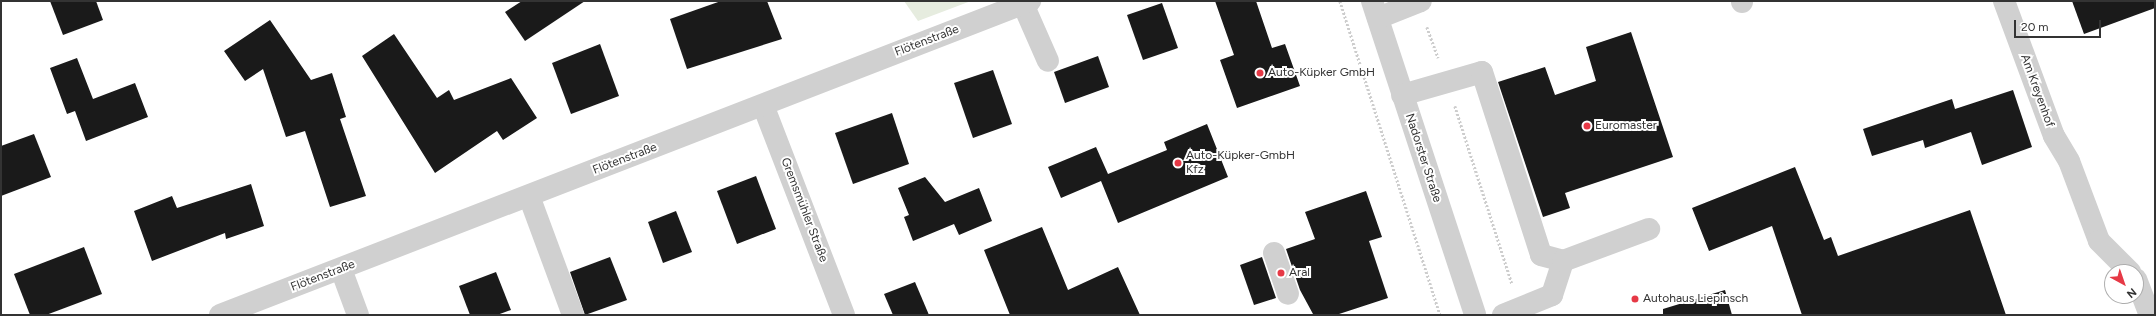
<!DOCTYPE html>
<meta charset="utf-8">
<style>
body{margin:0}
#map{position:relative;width:2156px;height:316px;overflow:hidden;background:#fff;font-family:Figtree,sans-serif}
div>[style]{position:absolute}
.green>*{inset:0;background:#e6ecdf}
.building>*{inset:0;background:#1a1a1a}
.path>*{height:2.5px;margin-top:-1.25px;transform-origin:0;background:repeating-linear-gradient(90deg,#cdcdcd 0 2px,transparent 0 4px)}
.minor>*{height:22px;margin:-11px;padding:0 11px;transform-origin:11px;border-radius:11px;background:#d0d0d0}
.dots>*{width:11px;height:11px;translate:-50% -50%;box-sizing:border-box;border:2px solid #fff;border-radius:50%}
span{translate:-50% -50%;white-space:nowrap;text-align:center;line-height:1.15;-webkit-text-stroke:4px #fff;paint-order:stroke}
.street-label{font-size:12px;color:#333}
.poi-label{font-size:12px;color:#333}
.left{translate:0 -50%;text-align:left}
.frame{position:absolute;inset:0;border:2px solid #333;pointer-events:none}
.north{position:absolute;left:2104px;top:264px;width:40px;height:40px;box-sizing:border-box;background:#fff;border:1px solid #adadad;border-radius:50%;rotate:140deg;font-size:11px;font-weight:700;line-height:16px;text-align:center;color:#333}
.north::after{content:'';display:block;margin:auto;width:14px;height:18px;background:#e63946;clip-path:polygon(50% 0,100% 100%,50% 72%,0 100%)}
.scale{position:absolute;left:2014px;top:20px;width:87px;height:18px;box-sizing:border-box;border:2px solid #333;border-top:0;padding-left:5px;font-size:12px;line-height:14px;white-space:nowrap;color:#333;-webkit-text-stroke:3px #fff;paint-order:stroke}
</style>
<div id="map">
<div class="green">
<div style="clip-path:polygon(904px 1px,971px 1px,918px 21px)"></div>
</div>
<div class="building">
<div style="clip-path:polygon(50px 1px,96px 1px,103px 20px,63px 35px)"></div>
<div style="clip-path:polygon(522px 1px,585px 1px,525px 41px,505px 12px)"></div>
<div style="clip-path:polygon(721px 1px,767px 1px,782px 39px,687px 69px,670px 19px)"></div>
<div style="clip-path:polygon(1215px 1px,1256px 1px,1272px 48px,1285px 44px,1300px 86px,1237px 108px,1220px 60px,1234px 55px)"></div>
<div style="clip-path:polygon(2072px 1px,2155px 1px,2155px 8px,2084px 34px)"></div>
<div style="clip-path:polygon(1162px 3px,1178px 48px,1143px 60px,1127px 15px)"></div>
<div style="clip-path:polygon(270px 20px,311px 80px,332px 73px,346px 117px,340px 119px,366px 196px,330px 207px,305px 131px,286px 137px,263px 69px,245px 81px,224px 51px)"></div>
<div style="clip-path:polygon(1631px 32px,1673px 157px,1565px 193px,1570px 208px,1543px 217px,1498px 82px,1545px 67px,1555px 95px,1596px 81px,1586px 47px)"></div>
<div style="clip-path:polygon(394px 34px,437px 98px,449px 90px,454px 100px,511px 78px,537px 118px,503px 140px,497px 131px,435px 173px,362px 56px)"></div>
<div style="clip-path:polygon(600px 44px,619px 96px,571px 114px,552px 63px)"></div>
<div style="clip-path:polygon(1098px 56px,1109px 87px,1065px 103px,1054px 72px)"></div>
<div style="clip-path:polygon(77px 58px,93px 99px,135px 83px,148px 117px,86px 141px,75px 111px,67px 114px,50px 68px)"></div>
<div style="clip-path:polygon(993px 70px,1012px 124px,973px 138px,954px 83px)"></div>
<div style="clip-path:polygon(2013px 90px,2032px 147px,1982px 165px,1971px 132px,1925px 148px,1923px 140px,1872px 156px,1863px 129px,1952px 99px,1955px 109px)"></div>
<div style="clip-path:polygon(892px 113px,909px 164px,853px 184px,835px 133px)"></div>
<div style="clip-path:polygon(1207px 124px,1228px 177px,1118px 223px,1101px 181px,1061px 198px,1048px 167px,1096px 147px,1108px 174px,1167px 150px,1164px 142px)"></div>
<div style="clip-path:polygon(34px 134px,51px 177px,1px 196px,1px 146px)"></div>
<div style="clip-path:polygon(1795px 167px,1824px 240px,1831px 237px,1838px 256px,1970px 210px,2006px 315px,1802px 315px,1772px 226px,1709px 251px,1692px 208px)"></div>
<div style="clip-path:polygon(756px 176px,776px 229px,737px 244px,717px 191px)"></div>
<div style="clip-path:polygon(925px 177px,945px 202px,979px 188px,992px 221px,959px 235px,954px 224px,913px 241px,904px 217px,909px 215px,898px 188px)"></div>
<div style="clip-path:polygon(251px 184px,264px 226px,226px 239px,225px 233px,152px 261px,134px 211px,172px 196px,177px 208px)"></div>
<div style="clip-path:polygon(1366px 191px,1382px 237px,1369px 241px,1388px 298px,1336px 315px,1313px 314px,1300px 290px,1286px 249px,1315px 239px,1305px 212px)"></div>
<div style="clip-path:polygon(676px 211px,692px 252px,663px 263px,648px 222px)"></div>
<div style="clip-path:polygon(1042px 227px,1068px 290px,1118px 267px,1140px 315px,1010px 315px,984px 250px)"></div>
<div style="clip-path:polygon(84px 247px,102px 294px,46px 315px,30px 315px,14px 274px)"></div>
<div style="clip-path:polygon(610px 257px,627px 300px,585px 315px,570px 272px)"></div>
<div style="clip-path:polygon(1262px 257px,1276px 298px,1254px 305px,1240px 265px)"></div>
<div style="clip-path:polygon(496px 272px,511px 310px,497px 315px,470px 315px,459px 286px)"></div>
<div style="clip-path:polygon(915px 282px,929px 315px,893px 315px,884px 294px)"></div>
<div style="clip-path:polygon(1725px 290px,1732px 315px,1663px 315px,1663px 309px)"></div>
</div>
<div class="path">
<div style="left:1340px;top:1px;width:330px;rotate:72.3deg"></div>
<div style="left:1427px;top:27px;width:33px;rotate:70deg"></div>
<div style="left:1455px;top:106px;width:187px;rotate:72.2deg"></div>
</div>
<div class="minor">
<div style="left:1372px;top:1px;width:330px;rotate:71.8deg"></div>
<div style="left:1742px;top:1px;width:1px;rotate:90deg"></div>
<div style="left:2004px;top:1px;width:144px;rotate:69.7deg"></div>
<div style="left:2054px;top:136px;width:29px;rotate:59deg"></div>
<div style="left:2069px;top:161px;width:85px;rotate:69.4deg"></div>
<div style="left:2099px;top:241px;width:44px;rotate:45deg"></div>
<div style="left:1023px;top:4px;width:62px;rotate:66.3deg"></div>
<div style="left:1378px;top:18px;width:46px;rotate:-21.6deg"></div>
<div style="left:1402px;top:95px;width:83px;rotate:-16deg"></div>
<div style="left:1482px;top:72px;width:192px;rotate:72.1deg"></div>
<div style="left:1541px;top:255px;width:23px;rotate:15deg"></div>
<div style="left:763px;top:105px;width:225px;rotate:68.9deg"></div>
<div style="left:529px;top:196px;width:127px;rotate:69.7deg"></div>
<div style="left:1274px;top:253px;width:43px;rotate:71.1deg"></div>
<div style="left:341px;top:269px;width:49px;rotate:69.7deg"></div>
<div style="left:2136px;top:279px;width:39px;rotate:69deg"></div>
<div style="left:220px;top:315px;width:869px;rotate:-21.19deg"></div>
<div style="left:1503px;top:315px;width:53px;rotate:-22.2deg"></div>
<div style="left:1552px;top:295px;width:36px;rotate:-72deg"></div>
<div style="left:1563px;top:261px;width:92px;rotate:-20.4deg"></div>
</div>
<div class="dots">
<div style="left:1260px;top:73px;background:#e63946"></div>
<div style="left:1587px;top:126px;background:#e63946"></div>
<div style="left:1178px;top:163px;background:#e63946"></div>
<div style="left:1281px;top:273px;background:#e63946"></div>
<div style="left:1635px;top:299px;background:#e63946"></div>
</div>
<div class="street-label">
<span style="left:927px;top:41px;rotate:-21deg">Flötenstraße</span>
<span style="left:2037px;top:91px;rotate:70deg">Am Kreyenhof</span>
<span style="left:1423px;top:158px;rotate:72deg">Nadorster Straße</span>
<span style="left:625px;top:159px;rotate:-21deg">Flötenstraße</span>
<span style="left:804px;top:210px;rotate:69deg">Gremsmühler Straße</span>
<span style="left:323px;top:276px;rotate:-21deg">Flötenstraße</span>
</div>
<div class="poi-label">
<span class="left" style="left:1268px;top:73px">Auto-Küpker GmbH</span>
<span class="left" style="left:1595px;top:126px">Euromaster</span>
<span class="left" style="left:1186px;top:163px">Auto-Küpker-GmbH<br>Kfz</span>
<span class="left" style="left:1289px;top:273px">Aral</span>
<span class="left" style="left:1643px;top:299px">Autohaus Liepinsch</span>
</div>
<div class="frame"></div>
<div class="north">N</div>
<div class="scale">20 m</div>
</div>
